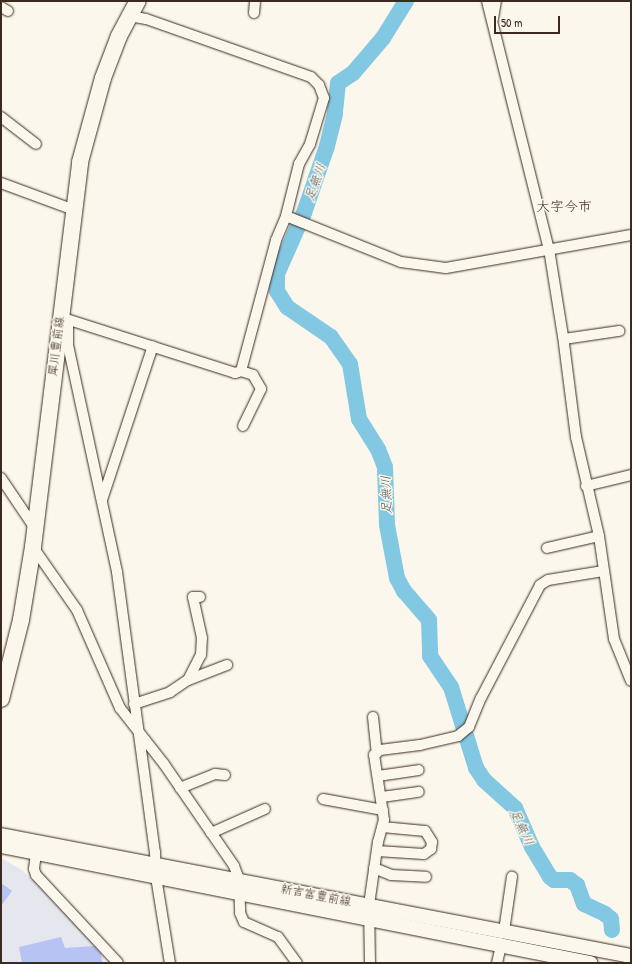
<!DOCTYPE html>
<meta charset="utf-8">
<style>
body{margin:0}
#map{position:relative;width:632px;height:964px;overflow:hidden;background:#fbf7ec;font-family:"Patrick Hand","Klee One",sans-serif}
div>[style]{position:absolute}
.built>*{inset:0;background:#e6e7ee}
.river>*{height:16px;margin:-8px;padding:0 8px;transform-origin:8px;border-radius:8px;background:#82c8e3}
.building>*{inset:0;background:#b6c3f3}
.roads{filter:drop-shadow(0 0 1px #3b2a1e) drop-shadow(0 0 1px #3b2a1e)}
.street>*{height:10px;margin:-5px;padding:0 5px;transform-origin:5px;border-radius:5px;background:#fbf7ec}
.secondary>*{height:14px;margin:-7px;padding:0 7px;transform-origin:7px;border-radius:7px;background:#fbf7ec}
.primary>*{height:16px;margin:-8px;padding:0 8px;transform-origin:8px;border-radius:8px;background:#fbf7ec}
span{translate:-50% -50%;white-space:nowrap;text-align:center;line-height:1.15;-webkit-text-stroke:3px #fbf7ec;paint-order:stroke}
.street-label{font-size:12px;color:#3b2a1e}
.water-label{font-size:13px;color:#505959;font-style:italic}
.quarter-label{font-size:14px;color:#3b2a1e}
.frame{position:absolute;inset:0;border:2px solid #3b2a1e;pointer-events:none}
.scale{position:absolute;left:494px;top:16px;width:66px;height:18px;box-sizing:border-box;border:2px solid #3b2a1e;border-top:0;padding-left:5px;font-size:12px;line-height:14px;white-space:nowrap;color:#3b2a1e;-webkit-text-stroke:3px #fbf7ec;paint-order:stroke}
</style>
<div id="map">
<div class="built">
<div style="clip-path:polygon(1px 858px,22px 870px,101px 944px,105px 963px,1px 963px)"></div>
</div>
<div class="river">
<div style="left:406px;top:1px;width:44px;rotate:121.9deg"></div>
<div style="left:383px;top:38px;width:46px;rotate:130.6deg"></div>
<div style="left:353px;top:73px;width:18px;rotate:146deg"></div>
<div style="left:338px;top:83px;width:31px;rotate:96deg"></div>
<div style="left:335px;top:114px;width:36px;rotate:104deg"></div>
<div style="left:326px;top:149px;width:68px;rotate:109deg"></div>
<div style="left:304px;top:213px;width:67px;rotate:113.9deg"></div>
<div style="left:277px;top:274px;width:17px;rotate:90deg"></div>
<div style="left:277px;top:291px;width:19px;rotate:58deg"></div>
<div style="left:287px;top:307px;width:53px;rotate:34.3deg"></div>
<div style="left:331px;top:337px;width:33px;rotate:55deg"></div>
<div style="left:350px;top:364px;width:56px;rotate:80.7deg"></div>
<div style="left:359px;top:419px;width:36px;rotate:58deg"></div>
<div style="left:378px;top:449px;width:19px;rotate:69deg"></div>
<div style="left:385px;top:467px;width:58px;rotate:88deg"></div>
<div style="left:387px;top:525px;width:54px;rotate:79.3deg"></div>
<div style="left:397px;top:578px;width:15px;rotate:62deg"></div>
<div style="left:404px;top:591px;width:38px;rotate:49deg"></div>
<div style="left:429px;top:620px;width:36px;rotate:88deg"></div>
<div style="left:430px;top:656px;width:37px;rotate:56deg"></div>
<div style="left:451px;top:687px;width:85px;rotate:72.8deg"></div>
<div style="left:476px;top:768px;width:14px;rotate:56deg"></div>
<div style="left:484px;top:780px;width:42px;rotate:42.1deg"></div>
<div style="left:515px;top:808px;width:43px;rotate:66.4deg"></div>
<div style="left:532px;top:847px;width:35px;rotate:59deg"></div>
<div style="left:550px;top:877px;width:5px;rotate:37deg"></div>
<div style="left:554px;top:880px;width:16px"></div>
<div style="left:570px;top:880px;width:9px;rotate:36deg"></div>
<div style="left:577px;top:885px;width:20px;rotate:70deg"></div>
<div style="left:584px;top:904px;width:23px;rotate:25deg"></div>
<div style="left:605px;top:914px;width:8px;rotate:40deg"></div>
<div style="left:611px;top:919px;width:11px;rotate:85deg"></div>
</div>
<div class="building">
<div style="clip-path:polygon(1px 883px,12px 891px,1px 906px)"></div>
<div style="clip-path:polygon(61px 937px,65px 948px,94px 946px,101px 954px,102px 963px,22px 963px,19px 947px)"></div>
</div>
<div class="roads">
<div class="street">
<div style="left:487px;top:1px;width:256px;rotate:76deg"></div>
<div style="left:549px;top:249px;width:88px;rotate:80.9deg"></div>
<div style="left:563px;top:336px;width:102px;rotate:82.7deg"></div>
<div style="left:576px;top:437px;width:102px;rotate:76.9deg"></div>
<div style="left:599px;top:536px;width:104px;rotate:81.7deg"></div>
<div style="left:614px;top:639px;width:45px;rotate:68deg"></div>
<div style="left:1px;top:7px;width:8px;rotate:30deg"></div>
<div style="left:254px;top:13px;width:12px;rotate:-85deg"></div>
<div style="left:493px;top:19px;width:18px;rotate:-81deg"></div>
<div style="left:1px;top:117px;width:44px;rotate:37.6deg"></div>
<div style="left:1px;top:183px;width:78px;rotate:20.3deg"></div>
<div style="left:286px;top:216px;width:124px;rotate:21.8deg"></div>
<div style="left:401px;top:262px;width:45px;rotate:7.6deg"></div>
<div style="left:446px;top:268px;width:188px;rotate:-10.1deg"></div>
<div style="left:60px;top:317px;width:184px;rotate:17.7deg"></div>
<div style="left:235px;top:373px;width:6px;rotate:-18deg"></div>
<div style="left:241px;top:371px;width:136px;rotate:-75deg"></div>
<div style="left:276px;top:240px;width:26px;rotate:-67deg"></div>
<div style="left:286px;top:216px;width:54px;rotate:-76deg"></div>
<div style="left:299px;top:164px;width:23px;rotate:-61deg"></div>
<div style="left:310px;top:144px;width:48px;rotate:-73.1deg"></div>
<div style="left:324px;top:98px;width:14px;rotate:-111deg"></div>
<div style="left:319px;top:85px;width:11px;rotate:-135deg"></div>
<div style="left:311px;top:77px;width:175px;rotate:-160.6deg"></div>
<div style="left:146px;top:19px;width:17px;rotate:-170deg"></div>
<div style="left:68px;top:321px;width:24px;rotate:90deg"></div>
<div style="left:68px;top:345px;width:232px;rotate:77.8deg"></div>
<div style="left:117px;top:572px;width:283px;rotate:82.3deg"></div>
<div style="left:155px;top:852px;width:25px;rotate:88deg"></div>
<div style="left:156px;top:877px;width:87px;rotate:80.8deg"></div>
<div style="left:564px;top:339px;width:56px;rotate:-8.3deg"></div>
<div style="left:241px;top:371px;width:13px;rotate:18deg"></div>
<div style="left:253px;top:375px;width:16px;rotate:60deg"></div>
<div style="left:261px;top:389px;width:41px;rotate:115.9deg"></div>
<div style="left:1px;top:478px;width:59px;rotate:56deg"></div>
<div style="left:586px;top:486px;width:46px;rotate:-13.7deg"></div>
<div style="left:102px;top:500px;width:162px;rotate:-71.7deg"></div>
<div style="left:33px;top:547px;width:77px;rotate:55.1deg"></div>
<div style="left:77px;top:610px;width:107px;rotate:66.3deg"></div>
<div style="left:120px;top:708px;width:71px;rotate:51.8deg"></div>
<div style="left:164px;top:764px;width:124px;rotate:55.5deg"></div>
<div style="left:234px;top:866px;width:14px;rotate:69deg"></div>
<div style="left:239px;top:879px;width:34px;rotate:88deg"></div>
<div style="left:240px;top:913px;width:10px;rotate:66deg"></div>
<div style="left:244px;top:922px;width:37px;rotate:24deg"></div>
<div style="left:278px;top:937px;width:32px;rotate:54deg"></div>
<div style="left:547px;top:548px;width:53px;rotate:-13deg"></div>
<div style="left:188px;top:680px;width:28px;rotate:-63deg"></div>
<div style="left:201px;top:655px;width:17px;rotate:-87deg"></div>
<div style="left:202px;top:638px;width:42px;rotate:-102.4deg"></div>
<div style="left:193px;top:597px;width:7px"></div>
<div style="left:134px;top:704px;width:38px;rotate:-18deg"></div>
<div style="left:170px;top:692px;width:22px;rotate:-34deg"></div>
<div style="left:188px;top:680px;width:42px;rotate:-21deg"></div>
<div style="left:373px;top:717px;width:36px;rotate:84deg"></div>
<div style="left:378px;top:776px;width:41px;rotate:-8.3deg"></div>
<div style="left:180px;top:788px;width:38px;rotate:-22deg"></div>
<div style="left:215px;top:774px;width:10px;rotate:6deg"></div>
<div style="left:382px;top:797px;width:37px;rotate:-8deg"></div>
<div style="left:323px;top:799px;width:61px;rotate:10.4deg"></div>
<div style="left:211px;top:833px;width:59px;rotate:-24deg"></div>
<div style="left:377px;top:851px;width:47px;rotate:3.7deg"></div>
<div style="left:424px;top:854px;width:9px;rotate:-36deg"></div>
<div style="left:431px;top:849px;width:7px;rotate:-82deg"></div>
<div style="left:432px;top:842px;width:13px;rotate:-122deg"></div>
<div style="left:425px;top:831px;width:43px;rotate:-174.7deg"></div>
<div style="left:36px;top:854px;width:15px;rotate:98deg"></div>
<div style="left:34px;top:869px;width:6px;rotate:72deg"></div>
<div style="left:36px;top:875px;width:120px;rotate:47deg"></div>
<div style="left:374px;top:868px;width:18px;rotate:22deg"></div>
<div style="left:391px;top:875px;width:35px;rotate:3deg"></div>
<div style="left:504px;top:931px;width:55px;rotate:-81.6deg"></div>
<div style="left:370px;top:963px;width:58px;rotate:-91deg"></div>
<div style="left:369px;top:905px;width:64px;rotate:-81.9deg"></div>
<div style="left:378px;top:842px;width:23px;rotate:-75deg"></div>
<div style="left:384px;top:820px;width:66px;rotate:-98.7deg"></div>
<div style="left:374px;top:755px;width:8px;rotate:-40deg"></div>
<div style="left:380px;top:750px;width:40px;rotate:-7.1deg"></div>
<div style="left:420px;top:745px;width:39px;rotate:-13deg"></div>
<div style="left:458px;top:736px;width:14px;rotate:-39deg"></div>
<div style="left:469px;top:727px;width:31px;rotate:-68deg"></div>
<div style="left:481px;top:698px;width:127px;rotate:-62.4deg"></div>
<div style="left:540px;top:585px;width:9px;rotate:-32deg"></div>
<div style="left:548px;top:580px;width:56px;rotate:-9.3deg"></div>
<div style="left:497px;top:963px;width:18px;rotate:-77deg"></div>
</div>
<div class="secondary">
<div style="left:1px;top:835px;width:642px;rotate:10.87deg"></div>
<div style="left:1px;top:846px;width:601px;rotate:11.24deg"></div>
</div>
<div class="primary">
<div style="left:1px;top:699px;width:81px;rotate:-75.8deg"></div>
<div style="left:21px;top:620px;width:74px;rotate:-80.7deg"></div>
<div style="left:33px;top:547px;width:388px;rotate:-83deg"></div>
<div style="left:80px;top:162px;width:87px;rotate:-74.7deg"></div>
<div style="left:103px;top:78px;width:45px;rotate:-69.1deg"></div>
<div style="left:119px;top:36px;width:40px;rotate:-62deg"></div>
</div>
</div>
<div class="street-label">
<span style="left:56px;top:346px;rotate:-83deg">犀川豊前線</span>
<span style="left:316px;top:895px;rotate:11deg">新吉富豊前線</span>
</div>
<div class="water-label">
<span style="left:315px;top:182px;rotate:-71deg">足無川</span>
<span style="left:386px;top:495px;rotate:-92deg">足無川</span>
<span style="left:522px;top:827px;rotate:64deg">足無川</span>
</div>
<div class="quarter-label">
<span style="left:564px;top:206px">大字今市</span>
</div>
<div class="frame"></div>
<div class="scale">50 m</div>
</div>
